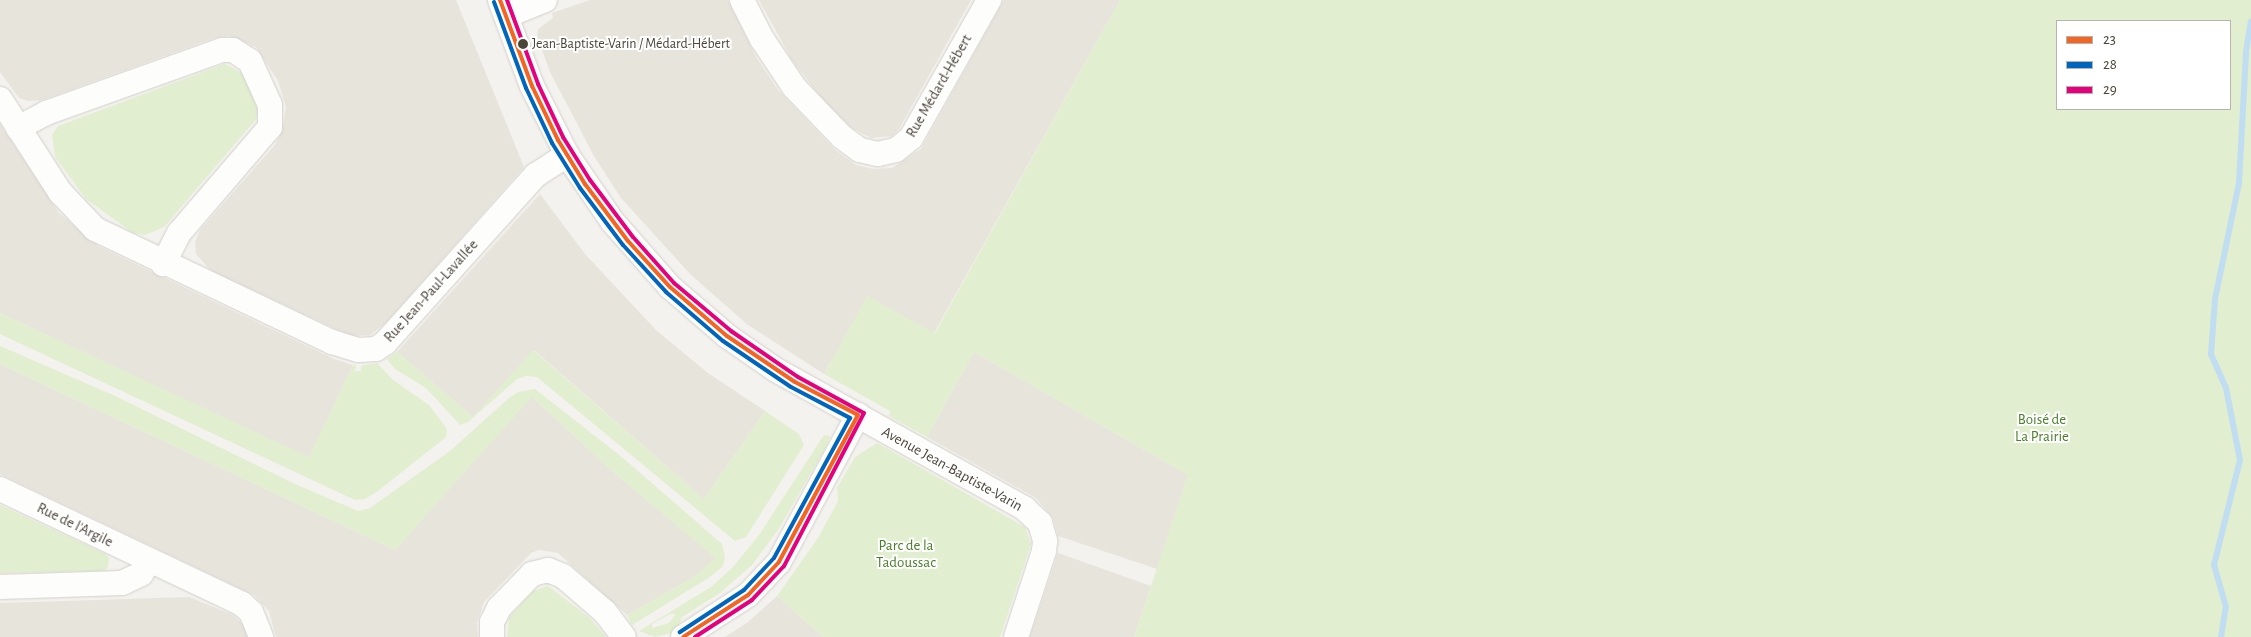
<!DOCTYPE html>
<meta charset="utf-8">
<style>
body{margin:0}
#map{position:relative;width:2251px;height:637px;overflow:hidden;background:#f4f2ee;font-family:"Alegreya Sans",sans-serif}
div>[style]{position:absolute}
.residential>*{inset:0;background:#e7e4dc}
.green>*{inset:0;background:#e1eecf}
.stream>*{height:6px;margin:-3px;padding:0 3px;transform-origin:3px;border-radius:3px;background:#c0ddf1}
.roads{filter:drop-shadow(0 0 1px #d2d0cb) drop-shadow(0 0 1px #d2d0cb)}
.minor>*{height:24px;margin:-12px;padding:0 12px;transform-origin:12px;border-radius:12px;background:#fdfdfc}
.bus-1>*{height:4px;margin:-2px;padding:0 2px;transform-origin:2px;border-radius:2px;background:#f26522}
.bus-2>*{height:4px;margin:-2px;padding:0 2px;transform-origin:2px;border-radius:2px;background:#0065bd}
.bus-3>*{height:4px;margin:-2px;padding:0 2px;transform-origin:2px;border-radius:2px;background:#e5007d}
.dots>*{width:14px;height:14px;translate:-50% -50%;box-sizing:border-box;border:2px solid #fff;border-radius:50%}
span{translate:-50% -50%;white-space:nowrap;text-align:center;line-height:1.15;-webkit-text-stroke:4px #fff;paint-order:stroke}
.bus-label{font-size:14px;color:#4b4439}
.left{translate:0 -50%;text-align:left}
.street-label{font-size:15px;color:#4b4439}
.park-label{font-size:15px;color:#4a7f2a}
.legend{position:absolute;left:2056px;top:20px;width:175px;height:90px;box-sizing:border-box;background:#fff;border:1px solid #b7b4b0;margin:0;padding:6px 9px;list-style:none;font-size:15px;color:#4b4439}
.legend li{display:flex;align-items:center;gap:10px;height:25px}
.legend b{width:25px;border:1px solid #b7b4b0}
</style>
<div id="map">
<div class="residential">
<div style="clip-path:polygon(0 0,456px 0,524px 167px,386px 323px,370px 335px,351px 336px,210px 270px,196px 254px,195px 242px,200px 230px,275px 145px,282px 131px,286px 107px,278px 81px,256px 47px,229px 36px,214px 38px,42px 100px,28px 101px,19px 98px,0 72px)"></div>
<div style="clip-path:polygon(590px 0,728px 0,756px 57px,778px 90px,835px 150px,856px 165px,873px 169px,892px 168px,921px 149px,1004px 0,1120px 0,934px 333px,830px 362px,824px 374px,748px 325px,691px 275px,621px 198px,594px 156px,550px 72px,537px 36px,538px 29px,553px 18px,552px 13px)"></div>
<div style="clip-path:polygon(759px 0,971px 0,899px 129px,892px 136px,871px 138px,852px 128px,822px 99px,792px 60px)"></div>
<div style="clip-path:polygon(0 124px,59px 213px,98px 246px,334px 359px,353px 365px,309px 458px,0 313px)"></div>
<div style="clip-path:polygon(540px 194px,585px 254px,657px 331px,708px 373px,765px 411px,704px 499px,534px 350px,473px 417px,397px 352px)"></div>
<div style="clip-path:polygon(974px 352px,1188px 475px,1157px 569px,1058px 536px,1053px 518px,1036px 498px,927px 437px)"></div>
<div style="clip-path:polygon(0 364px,395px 550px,531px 396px,612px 471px,716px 558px,694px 577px,627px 615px,558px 553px,539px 550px,531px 553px,484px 602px,477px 623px,478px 637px,276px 637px,269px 611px,254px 595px,0 474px)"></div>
<div style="clip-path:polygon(1058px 553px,1151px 586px,1134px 637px,1030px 637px)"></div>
<div style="clip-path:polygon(777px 596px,823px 637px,725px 637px,748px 622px)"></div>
<div style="clip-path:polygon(189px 597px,233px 615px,245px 626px,248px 637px,0 637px,0 603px)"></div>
</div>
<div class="green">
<div style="clip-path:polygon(evenodd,1120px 0,2251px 0,2251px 637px,1134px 637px,1188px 475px,974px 352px,927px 437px,889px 416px,890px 411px,824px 374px,867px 296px,935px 333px,1120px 0,2230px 21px,2230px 109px,2057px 109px,2057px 21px,2230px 21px)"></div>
<div style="clip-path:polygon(225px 64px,244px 74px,257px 108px,257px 118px,164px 227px,145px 235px,133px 233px,86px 199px,55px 157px,52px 135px,58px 126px)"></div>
<div style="clip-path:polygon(0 313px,309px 457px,353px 365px,356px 366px,355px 371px,361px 371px,361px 366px,377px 363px,393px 380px,429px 405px,447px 429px,446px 437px,378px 491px,365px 499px,355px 500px,0 334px)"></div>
<div style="clip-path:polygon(0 346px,113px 395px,295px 484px,358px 511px,370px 508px,450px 451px,509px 398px,518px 392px,535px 389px,623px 458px,722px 544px,725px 557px,723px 566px,710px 577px,632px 625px,627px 615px,694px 577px,715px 558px,612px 471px,532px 397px,395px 550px,0 364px)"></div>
<div style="clip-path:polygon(533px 350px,704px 499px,765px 411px,799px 434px,804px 445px,746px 537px,735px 541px,537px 377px,526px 376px,517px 379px,468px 422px,460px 425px,426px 388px,395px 369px,387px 359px,397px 352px,473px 417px)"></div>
<div style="clip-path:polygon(evenodd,824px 435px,830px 436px,826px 447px,778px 530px,752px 565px,720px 593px,682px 617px,677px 629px,671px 633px,655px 637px,639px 631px,711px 587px,733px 567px,759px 535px,824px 435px,670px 614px,676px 614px,669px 623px,652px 628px,652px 624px,670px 614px)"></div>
<div style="clip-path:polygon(877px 443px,1025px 527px,1031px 544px,1000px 637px,823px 637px,777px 596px,818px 538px,838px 501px,837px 488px,855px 457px)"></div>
<div style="clip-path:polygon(0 505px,105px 554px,109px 558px,108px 567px,104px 571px,0 573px)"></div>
<div style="clip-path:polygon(548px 586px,590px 618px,606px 637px,507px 637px,509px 618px,533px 591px)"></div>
</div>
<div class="stream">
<div style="left:2221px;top:637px;width:30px;rotate:-81deg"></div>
<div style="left:2226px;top:607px;width:44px;rotate:-105.9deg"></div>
<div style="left:2214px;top:565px;width:108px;rotate:-76.1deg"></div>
<div style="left:2240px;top:460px;width:73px;rotate:-101deg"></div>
<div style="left:2226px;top:388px;width:37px;rotate:-114deg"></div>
<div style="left:2211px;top:354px;width:55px;rotate:-85.8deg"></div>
<div style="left:2215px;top:299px;width:118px;rotate:-78.3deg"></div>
<div style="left:2239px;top:183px;width:131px;rotate:-86.9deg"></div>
<div style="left:2246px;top:52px;width:31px;rotate:-81deg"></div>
</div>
<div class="roads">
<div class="minor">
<div style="left:500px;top:0;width:92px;rotate:69.6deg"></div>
<div style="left:532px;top:86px;width:77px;rotate:63.1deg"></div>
<div style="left:567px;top:155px;width:80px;rotate:55.7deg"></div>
<div style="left:612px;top:221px;width:88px;rotate:48.7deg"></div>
<div style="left:670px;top:287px;width:75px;rotate:40.7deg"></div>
<div style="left:727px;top:336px;width:60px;rotate:34.8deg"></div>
<div style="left:776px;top:370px;width:284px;rotate:29.1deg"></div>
<div style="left:1024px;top:508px;width:22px;rotate:43deg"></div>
<div style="left:1040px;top:523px;width:19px;rotate:74deg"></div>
<div style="left:1045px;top:541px;width:10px;rotate:96deg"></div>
<div style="left:1044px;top:551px;width:90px;rotate:108deg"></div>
<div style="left:742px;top:0;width:44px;rotate:62.9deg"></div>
<div style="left:762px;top:39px;width:58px;rotate:56.3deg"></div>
<div style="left:794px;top:87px;width:69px;rotate:46.2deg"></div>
<div style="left:842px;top:137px;width:22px;rotate:36deg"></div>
<div style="left:860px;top:150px;width:18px;rotate:13deg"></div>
<div style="left:878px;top:154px;width:18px;rotate:-13deg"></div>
<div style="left:896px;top:150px;width:19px;rotate:-39deg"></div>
<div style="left:911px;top:138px;width:159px;rotate:-60.5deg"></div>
<div style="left:506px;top:16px;width:42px;rotate:-22.3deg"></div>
<div style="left:0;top:99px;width:111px;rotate:57.2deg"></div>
<div style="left:60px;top:192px;width:51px;rotate:46.6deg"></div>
<div style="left:95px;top:229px;width:263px;rotate:25.5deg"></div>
<div style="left:332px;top:342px;width:27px;rotate:17deg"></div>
<div style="left:358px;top:350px;width:18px;rotate:-3deg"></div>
<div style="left:376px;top:349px;width:11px;rotate:-34deg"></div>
<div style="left:385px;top:343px;width:226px;rotate:-48.1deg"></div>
<div style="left:536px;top:175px;width:37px;rotate:-33deg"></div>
<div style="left:18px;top:128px;width:32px;rotate:-28deg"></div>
<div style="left:46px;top:113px;width:187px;rotate:-19.7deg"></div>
<div style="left:222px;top:50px;width:11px"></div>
<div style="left:233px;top:50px;width:20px;rotate:33deg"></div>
<div style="left:250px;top:61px;width:48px;rotate:65.6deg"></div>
<div style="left:270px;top:105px;width:22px;rotate:90deg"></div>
<div style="left:270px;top:127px;width:140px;rotate:130.6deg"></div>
<div style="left:179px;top:233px;width:35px;rotate:117deg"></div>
<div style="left:0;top:489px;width:268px;rotate:25.4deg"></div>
<div style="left:242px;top:604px;width:12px;rotate:42deg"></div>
<div style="left:251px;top:612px;width:27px;rotate:68deg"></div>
<div style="left:0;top:587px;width:122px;rotate:-1.9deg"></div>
<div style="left:122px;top:583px;width:21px;rotate:-25deg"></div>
<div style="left:141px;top:574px;width:15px;rotate:-58deg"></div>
<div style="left:492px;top:637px;width:15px;rotate:-90deg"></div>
<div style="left:492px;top:622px;width:16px;rotate:-63deg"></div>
<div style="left:499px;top:608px;width:47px;rotate:-45.9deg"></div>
<div style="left:532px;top:574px;width:16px;rotate:-14deg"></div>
<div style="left:548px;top:570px;width:16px;rotate:22deg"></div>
<div style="left:563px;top:576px;width:55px;rotate:40.6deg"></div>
<div style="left:605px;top:612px;width:31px;rotate:53deg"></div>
<div style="left:683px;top:637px;width:77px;rotate:-32.9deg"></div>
<div style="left:748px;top:595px;width:45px;rotate:-46.8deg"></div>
<div style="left:779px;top:562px;width:167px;rotate:-61.7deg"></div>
</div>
</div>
<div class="bus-1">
<div style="left:500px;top:0;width:92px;rotate:69.6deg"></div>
<div style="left:532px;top:86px;width:60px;rotate:64.3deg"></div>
<div style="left:558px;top:140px;width:52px;rotate:58.5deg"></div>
<div style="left:585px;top:184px;width:71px;rotate:53deg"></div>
<div style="left:628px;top:241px;width:62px;rotate:47.6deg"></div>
<div style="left:670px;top:287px;width:75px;rotate:40.7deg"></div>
<div style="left:727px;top:336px;width:82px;rotate:34.1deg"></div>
<div style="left:795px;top:382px;width:71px;rotate:27.6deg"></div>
<div style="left:858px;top:415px;width:167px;rotate:118.3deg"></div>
<div style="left:779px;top:562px;width:45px;rotate:133.2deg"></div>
<div style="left:748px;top:595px;width:77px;rotate:147.1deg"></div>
</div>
<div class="bus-2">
<div style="left:494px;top:2px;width:92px;rotate:69.6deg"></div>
<div style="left:526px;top:88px;width:61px;rotate:64.7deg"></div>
<div style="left:552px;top:143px;width:53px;rotate:58.1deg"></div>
<div style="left:580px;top:188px;width:71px;rotate:53deg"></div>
<div style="left:623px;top:245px;width:64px;rotate:47.5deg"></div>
<div style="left:666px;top:292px;width:75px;rotate:40.7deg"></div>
<div style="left:723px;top:341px;width:82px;rotate:34.1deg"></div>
<div style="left:791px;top:387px;width:67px;rotate:27.7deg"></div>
<div style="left:850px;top:418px;width:159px;rotate:118.5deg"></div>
<div style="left:774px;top:558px;width:44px;rotate:133.2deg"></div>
<div style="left:744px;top:590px;width:77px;rotate:146.7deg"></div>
</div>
<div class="bus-3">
<div style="left:507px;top:0;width:90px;rotate:69.7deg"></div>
<div style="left:538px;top:84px;width:59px;rotate:64.7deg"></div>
<div style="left:563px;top:137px;width:51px;rotate:57.9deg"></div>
<div style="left:590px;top:180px;width:71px;rotate:53deg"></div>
<div style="left:633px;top:237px;width:62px;rotate:48.3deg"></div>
<div style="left:674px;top:283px;width:75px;rotate:40.1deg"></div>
<div style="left:731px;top:331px;width:81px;rotate:34.5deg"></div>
<div style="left:798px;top:377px;width:75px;rotate:28.6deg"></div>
<div style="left:864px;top:413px;width:173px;rotate:117.6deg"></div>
<div style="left:784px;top:566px;width:47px;rotate:133.3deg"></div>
<div style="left:752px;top:600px;width:68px;rotate:147deg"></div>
</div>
<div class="dots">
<div style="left:523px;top:44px;background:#4b4439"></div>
</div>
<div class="bus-label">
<span class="left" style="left:532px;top:44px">Jean-Baptiste-Varin / Médard-Hébert</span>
</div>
<div class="street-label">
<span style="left:939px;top:86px;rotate:-60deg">Rue Médard-Hébert</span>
<span style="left:431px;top:291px;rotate:-48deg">Rue Jean-Paul-Lavallée</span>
<span style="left:952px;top:469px;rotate:29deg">Avenue Jean-Baptiste-Varin</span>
<span style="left:75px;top:525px;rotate:26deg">Rue de l'Argile</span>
</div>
<div class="park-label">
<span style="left:2042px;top:428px">Boisé de<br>La Prairie</span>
<span style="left:906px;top:554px">Parc de la<br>Tadoussac</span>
</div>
<ul class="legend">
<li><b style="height:6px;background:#f26522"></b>23</li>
<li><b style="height:6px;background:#0065bd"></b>28</li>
<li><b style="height:6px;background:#e5007d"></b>29</li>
</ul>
</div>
